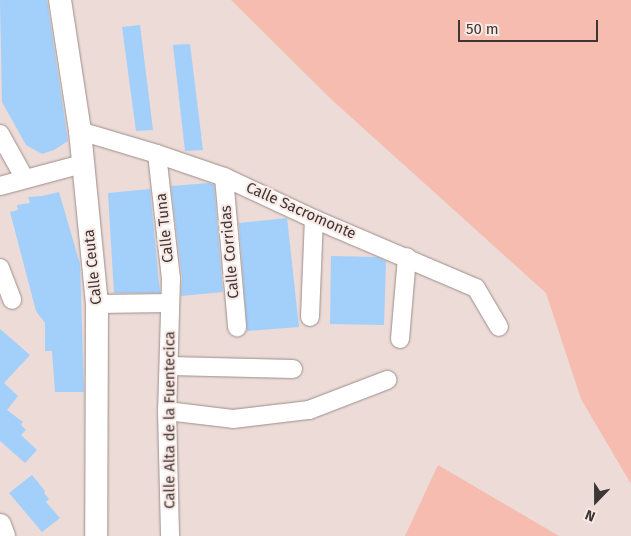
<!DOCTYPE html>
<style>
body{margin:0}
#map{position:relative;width:631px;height:536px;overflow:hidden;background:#ecdbd7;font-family:"Fira Sans",sans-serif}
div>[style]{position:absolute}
.green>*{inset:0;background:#f5bcaf}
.building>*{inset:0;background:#a3cffb}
.roads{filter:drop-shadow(0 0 1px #9d8e8a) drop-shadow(0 0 1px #9d8e8a)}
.minor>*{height:18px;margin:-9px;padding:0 9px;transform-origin:9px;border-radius:9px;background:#fff}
.tertiary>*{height:22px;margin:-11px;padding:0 11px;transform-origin:11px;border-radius:11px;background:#fff}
span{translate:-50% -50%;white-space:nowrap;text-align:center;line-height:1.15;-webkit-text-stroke:4px #f9e8e4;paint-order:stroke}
.street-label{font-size:15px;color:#3c3634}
.north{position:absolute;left:571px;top:476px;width:50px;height:50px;-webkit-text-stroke:4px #f9e8e4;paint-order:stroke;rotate:202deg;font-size:14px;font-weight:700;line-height:20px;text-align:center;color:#3c3634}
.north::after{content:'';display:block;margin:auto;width:18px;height:22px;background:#3c3634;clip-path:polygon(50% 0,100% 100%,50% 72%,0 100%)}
.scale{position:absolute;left:458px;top:20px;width:140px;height:22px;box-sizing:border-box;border:2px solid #3c3634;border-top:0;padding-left:6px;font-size:15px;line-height:18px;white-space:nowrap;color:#3c3634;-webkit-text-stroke:4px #f9e8e4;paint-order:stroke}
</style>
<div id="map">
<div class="green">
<div style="clip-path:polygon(231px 0,631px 0,631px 484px,581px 399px,546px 293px,332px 100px)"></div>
<div style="clip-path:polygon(438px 465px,559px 536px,405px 536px)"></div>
</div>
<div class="building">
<div style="clip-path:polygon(0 0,47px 0,68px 141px,54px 150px,42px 154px,26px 145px,2px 102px)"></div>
<div style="clip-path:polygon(140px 25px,153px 130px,136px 131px,122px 27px)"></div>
<div style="clip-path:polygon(190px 44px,203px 150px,185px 151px,173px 45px)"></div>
<div style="clip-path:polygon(209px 183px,214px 185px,223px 292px,181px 296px,182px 278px,171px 186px)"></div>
<div style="clip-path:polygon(150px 189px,160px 293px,114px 293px,108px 193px)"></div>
<div style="clip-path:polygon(59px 192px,80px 264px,84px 392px,55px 392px,52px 351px,45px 351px,45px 323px,36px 311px,10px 212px,18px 210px,17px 205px,30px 203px,28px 197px,42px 196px)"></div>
<div style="clip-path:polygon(287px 218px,299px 327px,247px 331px,239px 223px)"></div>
<div style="clip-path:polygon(331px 256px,377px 257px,386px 261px,384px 325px,330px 324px)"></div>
<div style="clip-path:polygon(0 329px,30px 355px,4px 383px,18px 396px,7px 410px,23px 422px,21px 425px,26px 430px,21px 435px,37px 450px,25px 463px,0 441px)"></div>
<div style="clip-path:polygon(32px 475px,45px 491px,44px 493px,49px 499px,46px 502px,60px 518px,42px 532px,9px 493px)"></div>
</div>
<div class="roads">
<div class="minor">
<div style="left:80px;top:131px;width:80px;rotate:16.6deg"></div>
<div style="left:157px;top:154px;width:71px;rotate:18.9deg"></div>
<div style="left:224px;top:177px;width:99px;rotate:25deg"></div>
<div style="left:314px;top:219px;width:176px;rotate:23.1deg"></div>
<div style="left:476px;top:288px;width:45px;rotate:59.5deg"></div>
<div style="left:0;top:134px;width:51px;rotate:60.9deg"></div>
<div style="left:157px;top:154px;width:126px;rotate:83.6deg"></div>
<div style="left:171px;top:279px;width:132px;rotate:91.7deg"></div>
<div style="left:167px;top:411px;width:125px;rotate:88.6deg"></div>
<div style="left:224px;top:177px;width:151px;rotate:85deg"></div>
<div style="left:0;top:186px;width:85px;rotate:-15deg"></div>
<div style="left:0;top:268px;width:34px;rotate:69deg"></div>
<div style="left:97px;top:304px;width:73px;rotate:-0.8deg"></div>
<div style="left:310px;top:317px;width:98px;rotate:-87.7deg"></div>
<div style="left:400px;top:339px;width:82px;rotate:-85.1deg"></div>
<div style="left:170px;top:366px;width:123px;rotate:1.4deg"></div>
<div style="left:167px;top:411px;width:66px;rotate:6.9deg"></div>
<div style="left:233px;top:419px;width:77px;rotate:-6.8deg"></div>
<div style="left:309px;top:410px;width:84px;rotate:-21deg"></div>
</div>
<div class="tertiary">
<div style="left:60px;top:0;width:133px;rotate:81.3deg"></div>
<div style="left:80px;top:131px;width:174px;rotate:84.4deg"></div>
<div style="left:97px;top:304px;width:232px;rotate:90.2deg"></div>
<div style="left:0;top:525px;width:12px;rotate:70deg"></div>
</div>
</div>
<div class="street-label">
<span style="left:301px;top:211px;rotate:24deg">Calle Sacromonte</span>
<span style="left:165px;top:228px;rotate:-96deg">Calle Tuna</span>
<span style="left:230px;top:252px;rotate:-95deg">Calle Corridas</span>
<span style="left:93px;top:267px;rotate:-96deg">Calle Ceuta</span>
<span style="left:170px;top:420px;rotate:-90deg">Calle Alta de la Fuentecica</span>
</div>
<div class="north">N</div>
<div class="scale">50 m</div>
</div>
